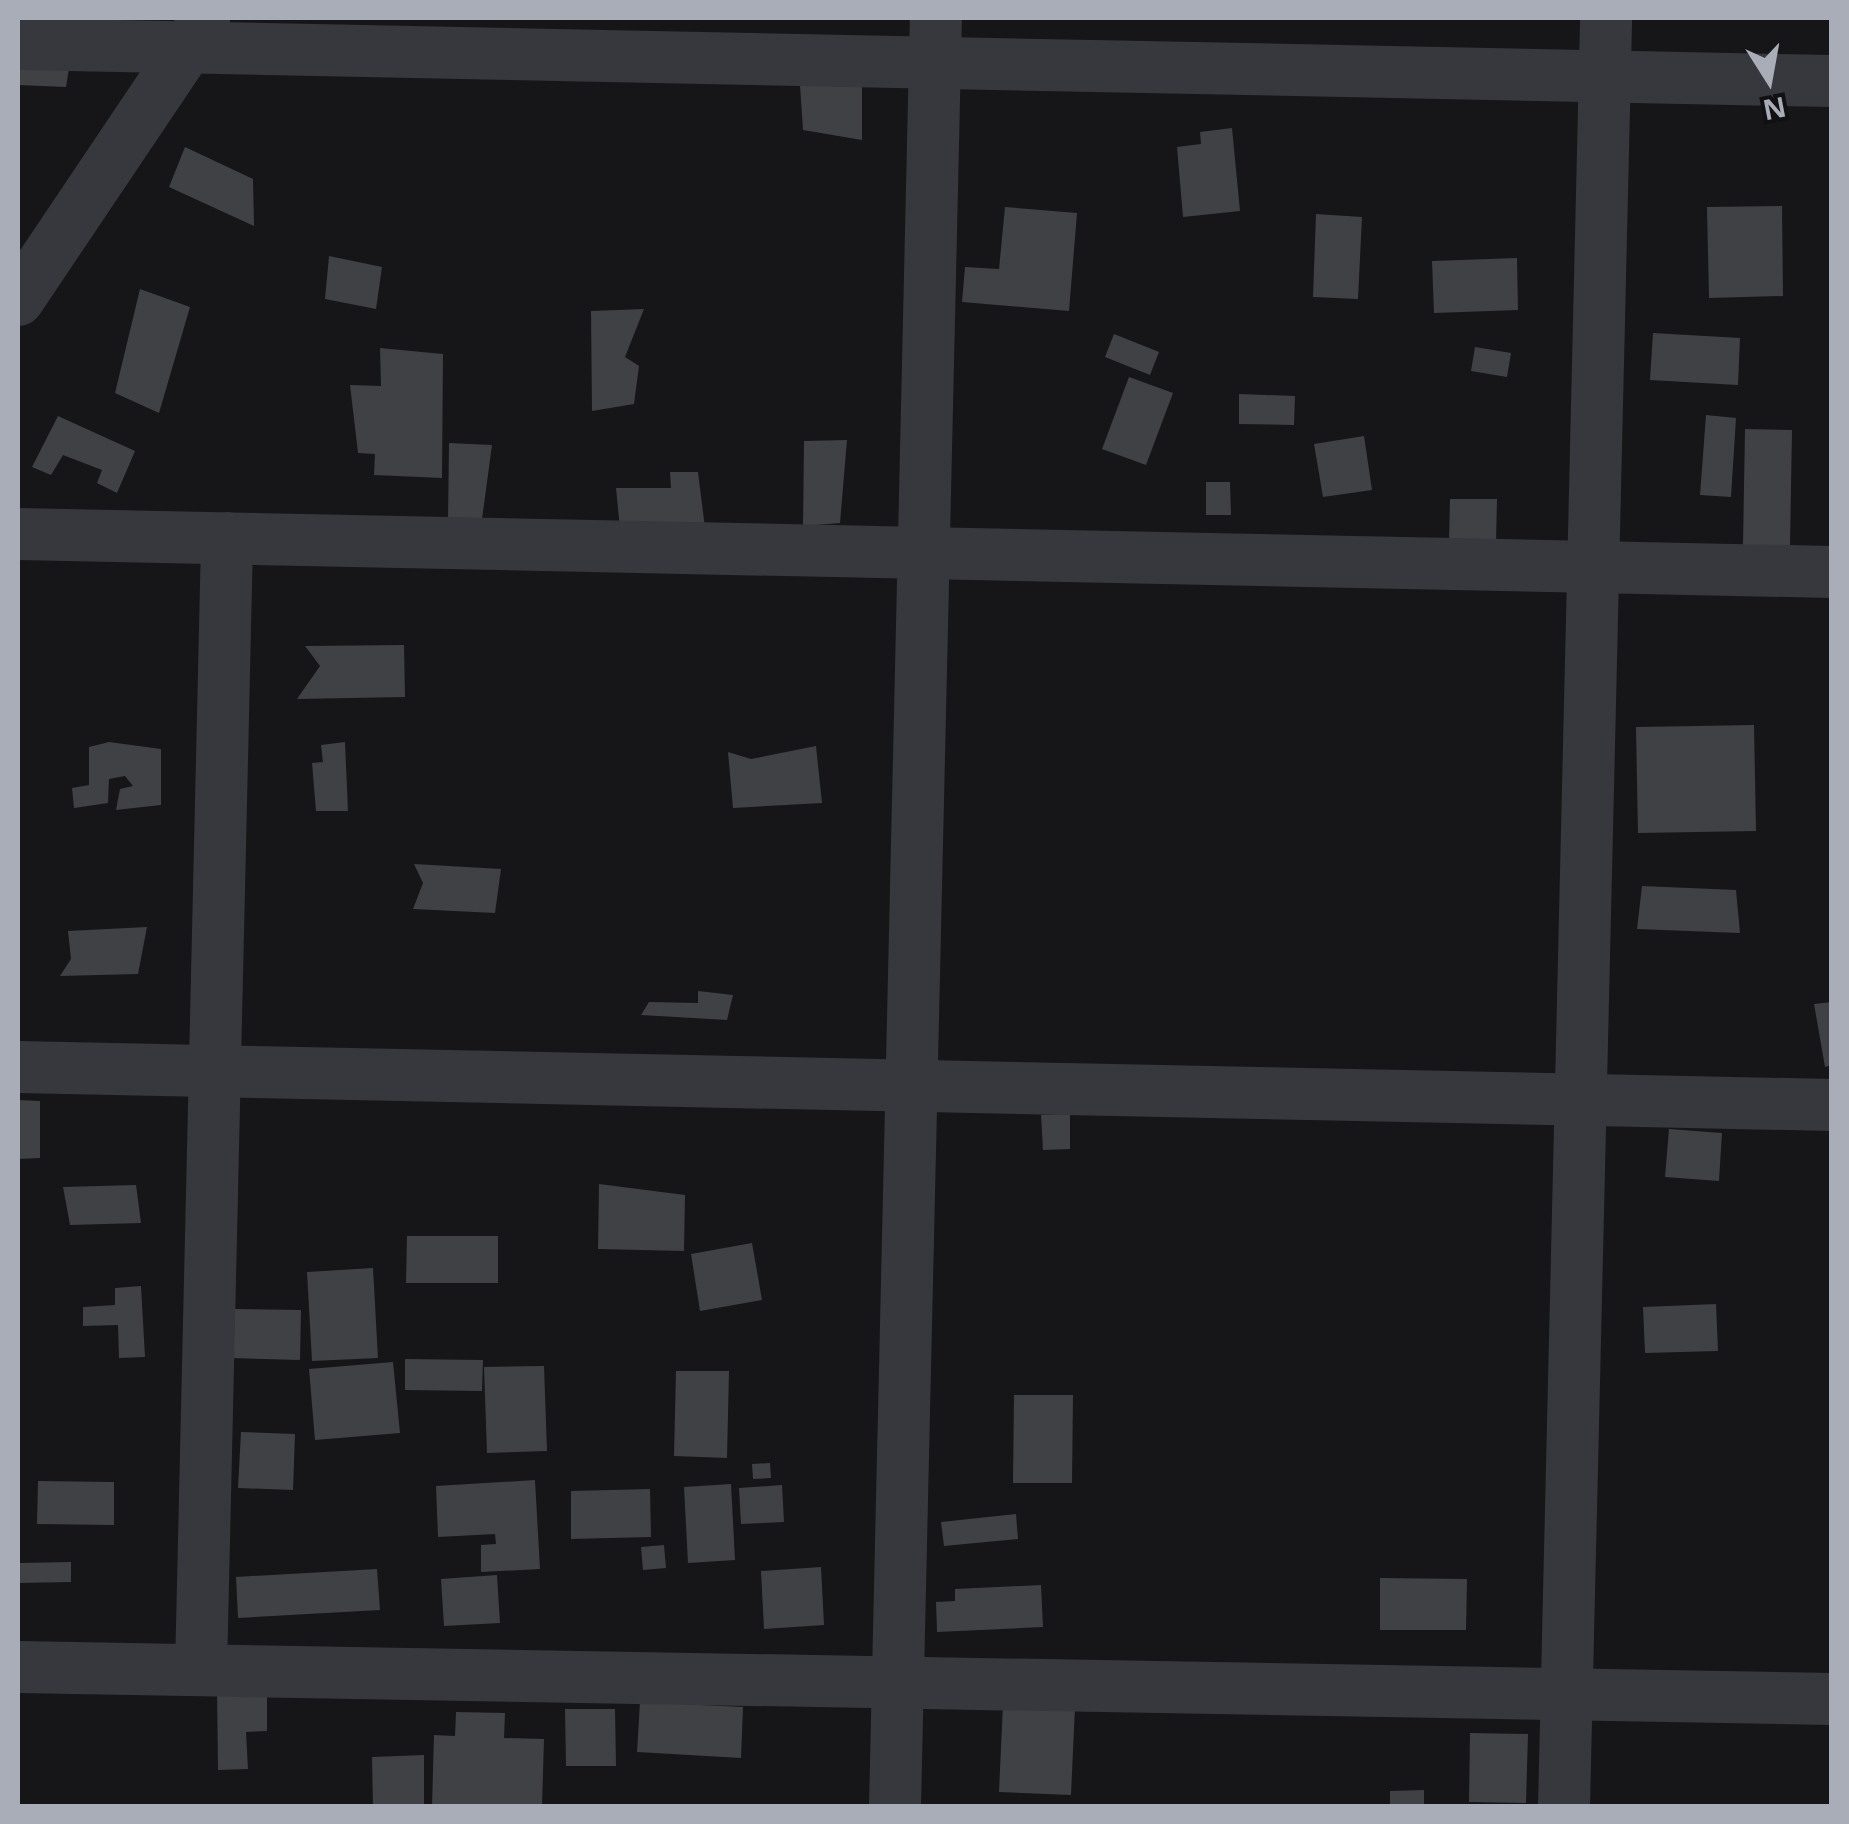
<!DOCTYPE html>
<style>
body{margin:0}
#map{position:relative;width:1849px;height:1824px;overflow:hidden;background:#161618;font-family:"Open Sans",sans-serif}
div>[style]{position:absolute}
.building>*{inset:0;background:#404145}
.minor>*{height:52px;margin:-26px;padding:0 26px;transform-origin:26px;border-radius:26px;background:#37383d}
span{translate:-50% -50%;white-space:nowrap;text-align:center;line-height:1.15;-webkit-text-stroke:9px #111113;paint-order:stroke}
.frame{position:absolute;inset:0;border:20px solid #a8adb8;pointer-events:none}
.north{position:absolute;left:1719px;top:30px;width:100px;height:100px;-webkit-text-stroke:8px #111113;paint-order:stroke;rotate:169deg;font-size:28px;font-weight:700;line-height:40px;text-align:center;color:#a8adb8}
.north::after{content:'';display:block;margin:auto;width:35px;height:45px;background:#a8adb8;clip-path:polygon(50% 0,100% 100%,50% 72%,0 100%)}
</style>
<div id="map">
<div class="building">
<div style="clip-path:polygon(18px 66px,69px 68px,66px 87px,18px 85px)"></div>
<div style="clip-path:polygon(800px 85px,862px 87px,862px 140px,803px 130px)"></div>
<div style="clip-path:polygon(1232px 128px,1240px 211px,1183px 217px,1177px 147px,1201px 144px,1200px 132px)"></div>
<div style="clip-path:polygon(185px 147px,253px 179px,254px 226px,169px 187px)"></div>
<div style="clip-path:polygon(1782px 206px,1783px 296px,1709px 298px,1707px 207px)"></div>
<div style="clip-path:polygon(1005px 207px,1077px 213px,1069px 311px,962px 302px,965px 267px,999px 269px)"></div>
<div style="clip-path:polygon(1316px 214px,1362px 217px,1358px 299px,1313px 297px)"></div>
<div style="clip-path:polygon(329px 256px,382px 267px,376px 309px,325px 299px)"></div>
<div style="clip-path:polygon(1517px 258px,1518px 310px,1434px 313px,1432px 261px)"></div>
<div style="clip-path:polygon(140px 289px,190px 307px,159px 413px,115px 393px)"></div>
<div style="clip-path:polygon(644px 309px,625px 357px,639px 366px,634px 404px,592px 411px,591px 311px)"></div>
<div style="clip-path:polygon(1653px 333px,1740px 338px,1738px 385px,1650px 380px)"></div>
<div style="clip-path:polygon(1114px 334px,1159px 352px,1150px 375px,1105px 357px)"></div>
<div style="clip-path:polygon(1475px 347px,1511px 353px,1507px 377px,1471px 371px)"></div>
<div style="clip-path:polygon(380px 348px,443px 354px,442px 478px,374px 475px,375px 454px,358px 453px,350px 385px,381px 386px)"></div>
<div style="clip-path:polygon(1129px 377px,1173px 393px,1146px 465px,1102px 449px)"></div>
<div style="clip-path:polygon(1239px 394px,1295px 396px,1294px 425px,1239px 424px)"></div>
<div style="clip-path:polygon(1706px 415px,1736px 418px,1731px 497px,1700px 495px)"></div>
<div style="clip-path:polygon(58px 416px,135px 451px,117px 493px,97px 483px,102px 470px,63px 455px,51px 475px,32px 467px)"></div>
<div style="clip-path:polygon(1745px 429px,1792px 430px,1790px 546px,1743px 545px)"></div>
<div style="clip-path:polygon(1364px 436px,1372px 490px,1323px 497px,1314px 444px)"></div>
<div style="clip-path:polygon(847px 440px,840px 523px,803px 526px,804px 441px)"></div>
<div style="clip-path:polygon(449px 443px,492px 445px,482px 519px,448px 521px)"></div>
<div style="clip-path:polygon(670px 472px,698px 472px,705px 528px,620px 529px,616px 488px,671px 488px)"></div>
<div style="clip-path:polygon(1206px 482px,1230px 482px,1231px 515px,1206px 515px)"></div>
<div style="clip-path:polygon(1450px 499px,1497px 499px,1496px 543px,1449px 543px)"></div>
<div style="clip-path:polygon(404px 645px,405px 697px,297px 699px,320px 666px,305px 646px)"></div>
<div style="clip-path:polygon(1754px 725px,1756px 831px,1638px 833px,1636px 727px)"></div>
<div style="clip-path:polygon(109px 742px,161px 749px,161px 805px,116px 810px,120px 789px,133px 786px,125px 776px,109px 779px,108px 803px,74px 808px,72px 788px,89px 785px,89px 747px)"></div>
<div style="clip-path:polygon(345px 742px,348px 811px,316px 811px,312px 763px,323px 762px,321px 745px)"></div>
<div style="clip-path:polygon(816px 746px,822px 803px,733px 808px,728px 752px,751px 759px)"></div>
<div style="clip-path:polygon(414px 864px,501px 869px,495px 913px,413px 909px,423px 883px)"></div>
<div style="clip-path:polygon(1642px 886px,1736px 890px,1740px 933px,1637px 929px)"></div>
<div style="clip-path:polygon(147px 927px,138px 974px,60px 976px,71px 959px,68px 931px)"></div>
<div style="clip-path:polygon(698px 991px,733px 995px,727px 1020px,641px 1015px,649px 1002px,698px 1003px)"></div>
<div style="clip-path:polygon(1832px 1002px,1832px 1065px,1825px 1067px,1814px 1004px)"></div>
<div style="clip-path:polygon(18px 1100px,40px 1101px,40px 1158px,18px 1159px)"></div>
<div style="clip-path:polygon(1070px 1114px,1070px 1149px,1043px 1150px,1041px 1115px)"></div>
<div style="clip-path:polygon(1669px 1129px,1722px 1133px,1719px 1181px,1665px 1177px)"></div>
<div style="clip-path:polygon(599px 1184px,685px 1195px,684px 1251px,598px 1249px)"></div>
<div style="clip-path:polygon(136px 1185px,141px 1223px,70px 1225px,63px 1187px)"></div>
<div style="clip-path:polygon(407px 1236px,498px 1236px,498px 1283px,406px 1283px)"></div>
<div style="clip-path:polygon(752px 1243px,762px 1300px,700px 1311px,691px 1254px)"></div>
<div style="clip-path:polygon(373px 1268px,378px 1358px,312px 1361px,307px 1272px)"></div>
<div style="clip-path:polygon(141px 1286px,145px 1357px,119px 1358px,118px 1325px,83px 1326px,83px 1307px,115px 1305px,115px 1288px)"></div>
<div style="clip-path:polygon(1716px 1304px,1718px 1351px,1645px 1353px,1643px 1307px)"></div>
<div style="clip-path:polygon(233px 1309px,301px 1310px,300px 1360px,232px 1358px)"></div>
<div style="clip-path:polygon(405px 1359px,483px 1360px,482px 1391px,405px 1390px)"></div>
<div style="clip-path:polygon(393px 1362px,400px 1433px,315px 1440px,309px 1369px)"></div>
<div style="clip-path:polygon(544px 1366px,547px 1451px,487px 1453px,484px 1367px)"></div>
<div style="clip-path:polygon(676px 1371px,729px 1371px,727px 1458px,674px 1456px)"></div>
<div style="clip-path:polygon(1014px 1395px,1073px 1395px,1072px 1483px,1013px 1483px)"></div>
<div style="clip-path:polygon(241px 1432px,295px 1434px,293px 1490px,238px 1488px)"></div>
<div style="clip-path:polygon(770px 1463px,771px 1478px,753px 1479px,752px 1464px)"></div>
<div style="clip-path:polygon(535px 1480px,540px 1569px,481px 1572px,481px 1545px,496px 1544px,495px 1534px,438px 1537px,436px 1486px)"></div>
<div style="clip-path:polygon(38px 1481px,114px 1482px,114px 1525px,37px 1524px)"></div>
<div style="clip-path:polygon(731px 1484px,735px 1560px,688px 1563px,684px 1487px)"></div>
<div style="clip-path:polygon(782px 1485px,784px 1522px,741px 1524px,739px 1488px)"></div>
<div style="clip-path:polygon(650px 1489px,651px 1537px,571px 1539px,571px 1491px)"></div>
<div style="clip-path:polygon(1016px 1514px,1018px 1539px,944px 1546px,941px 1522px)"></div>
<div style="clip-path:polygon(664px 1545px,666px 1568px,643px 1570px,641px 1547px)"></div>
<div style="clip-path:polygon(71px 1562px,71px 1582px,18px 1583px,18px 1563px)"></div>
<div style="clip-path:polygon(821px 1567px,824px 1625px,764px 1629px,761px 1571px)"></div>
<div style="clip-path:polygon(377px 1569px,380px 1610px,238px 1618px,236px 1577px)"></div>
<div style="clip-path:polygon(497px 1575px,500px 1623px,444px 1626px,441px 1579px)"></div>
<div style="clip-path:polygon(1380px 1578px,1467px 1579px,1466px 1630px,1380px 1630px)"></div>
<div style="clip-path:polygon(1041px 1585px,1043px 1627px,937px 1632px,936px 1602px,955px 1601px,955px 1589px)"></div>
<div style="clip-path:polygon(267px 1686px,267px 1731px,246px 1732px,248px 1769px,218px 1770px,217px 1687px)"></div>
<div style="clip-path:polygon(640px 1702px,743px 1707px,741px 1758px,637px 1752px)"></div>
<div style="clip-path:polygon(1003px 1704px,1075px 1707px,1071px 1795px,999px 1792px)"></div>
<div style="clip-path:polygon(565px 1709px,615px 1709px,616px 1766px,566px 1766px)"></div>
<div style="clip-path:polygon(456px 1712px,505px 1713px,504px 1738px,544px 1739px,542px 1806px,432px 1806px,434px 1735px,455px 1736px)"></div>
<div style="clip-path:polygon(1470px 1733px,1528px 1734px,1526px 1803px,1469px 1802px)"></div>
<div style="clip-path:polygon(424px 1755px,424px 1806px,373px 1806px,372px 1757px)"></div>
<div style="clip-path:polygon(1424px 1790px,1424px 1806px,1390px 1806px,1390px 1791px)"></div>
</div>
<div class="minor">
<div style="left:18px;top:44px;width:1814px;rotate:1.17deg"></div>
<div style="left:18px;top:300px;width:334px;rotate:-56.1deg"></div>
<div style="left:18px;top:534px;width:1814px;rotate:1.2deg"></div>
<div style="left:18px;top:1067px;width:1814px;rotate:1.2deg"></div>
<div style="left:18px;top:1667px;width:1814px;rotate:1.01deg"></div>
<div style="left:201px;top:1670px;width:1132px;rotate:-88.68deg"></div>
<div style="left:895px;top:1806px;width:1788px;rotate:-88.69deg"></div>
<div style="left:1564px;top:1806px;width:1788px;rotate:-88.65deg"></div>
</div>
<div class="frame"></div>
<div class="north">N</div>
</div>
